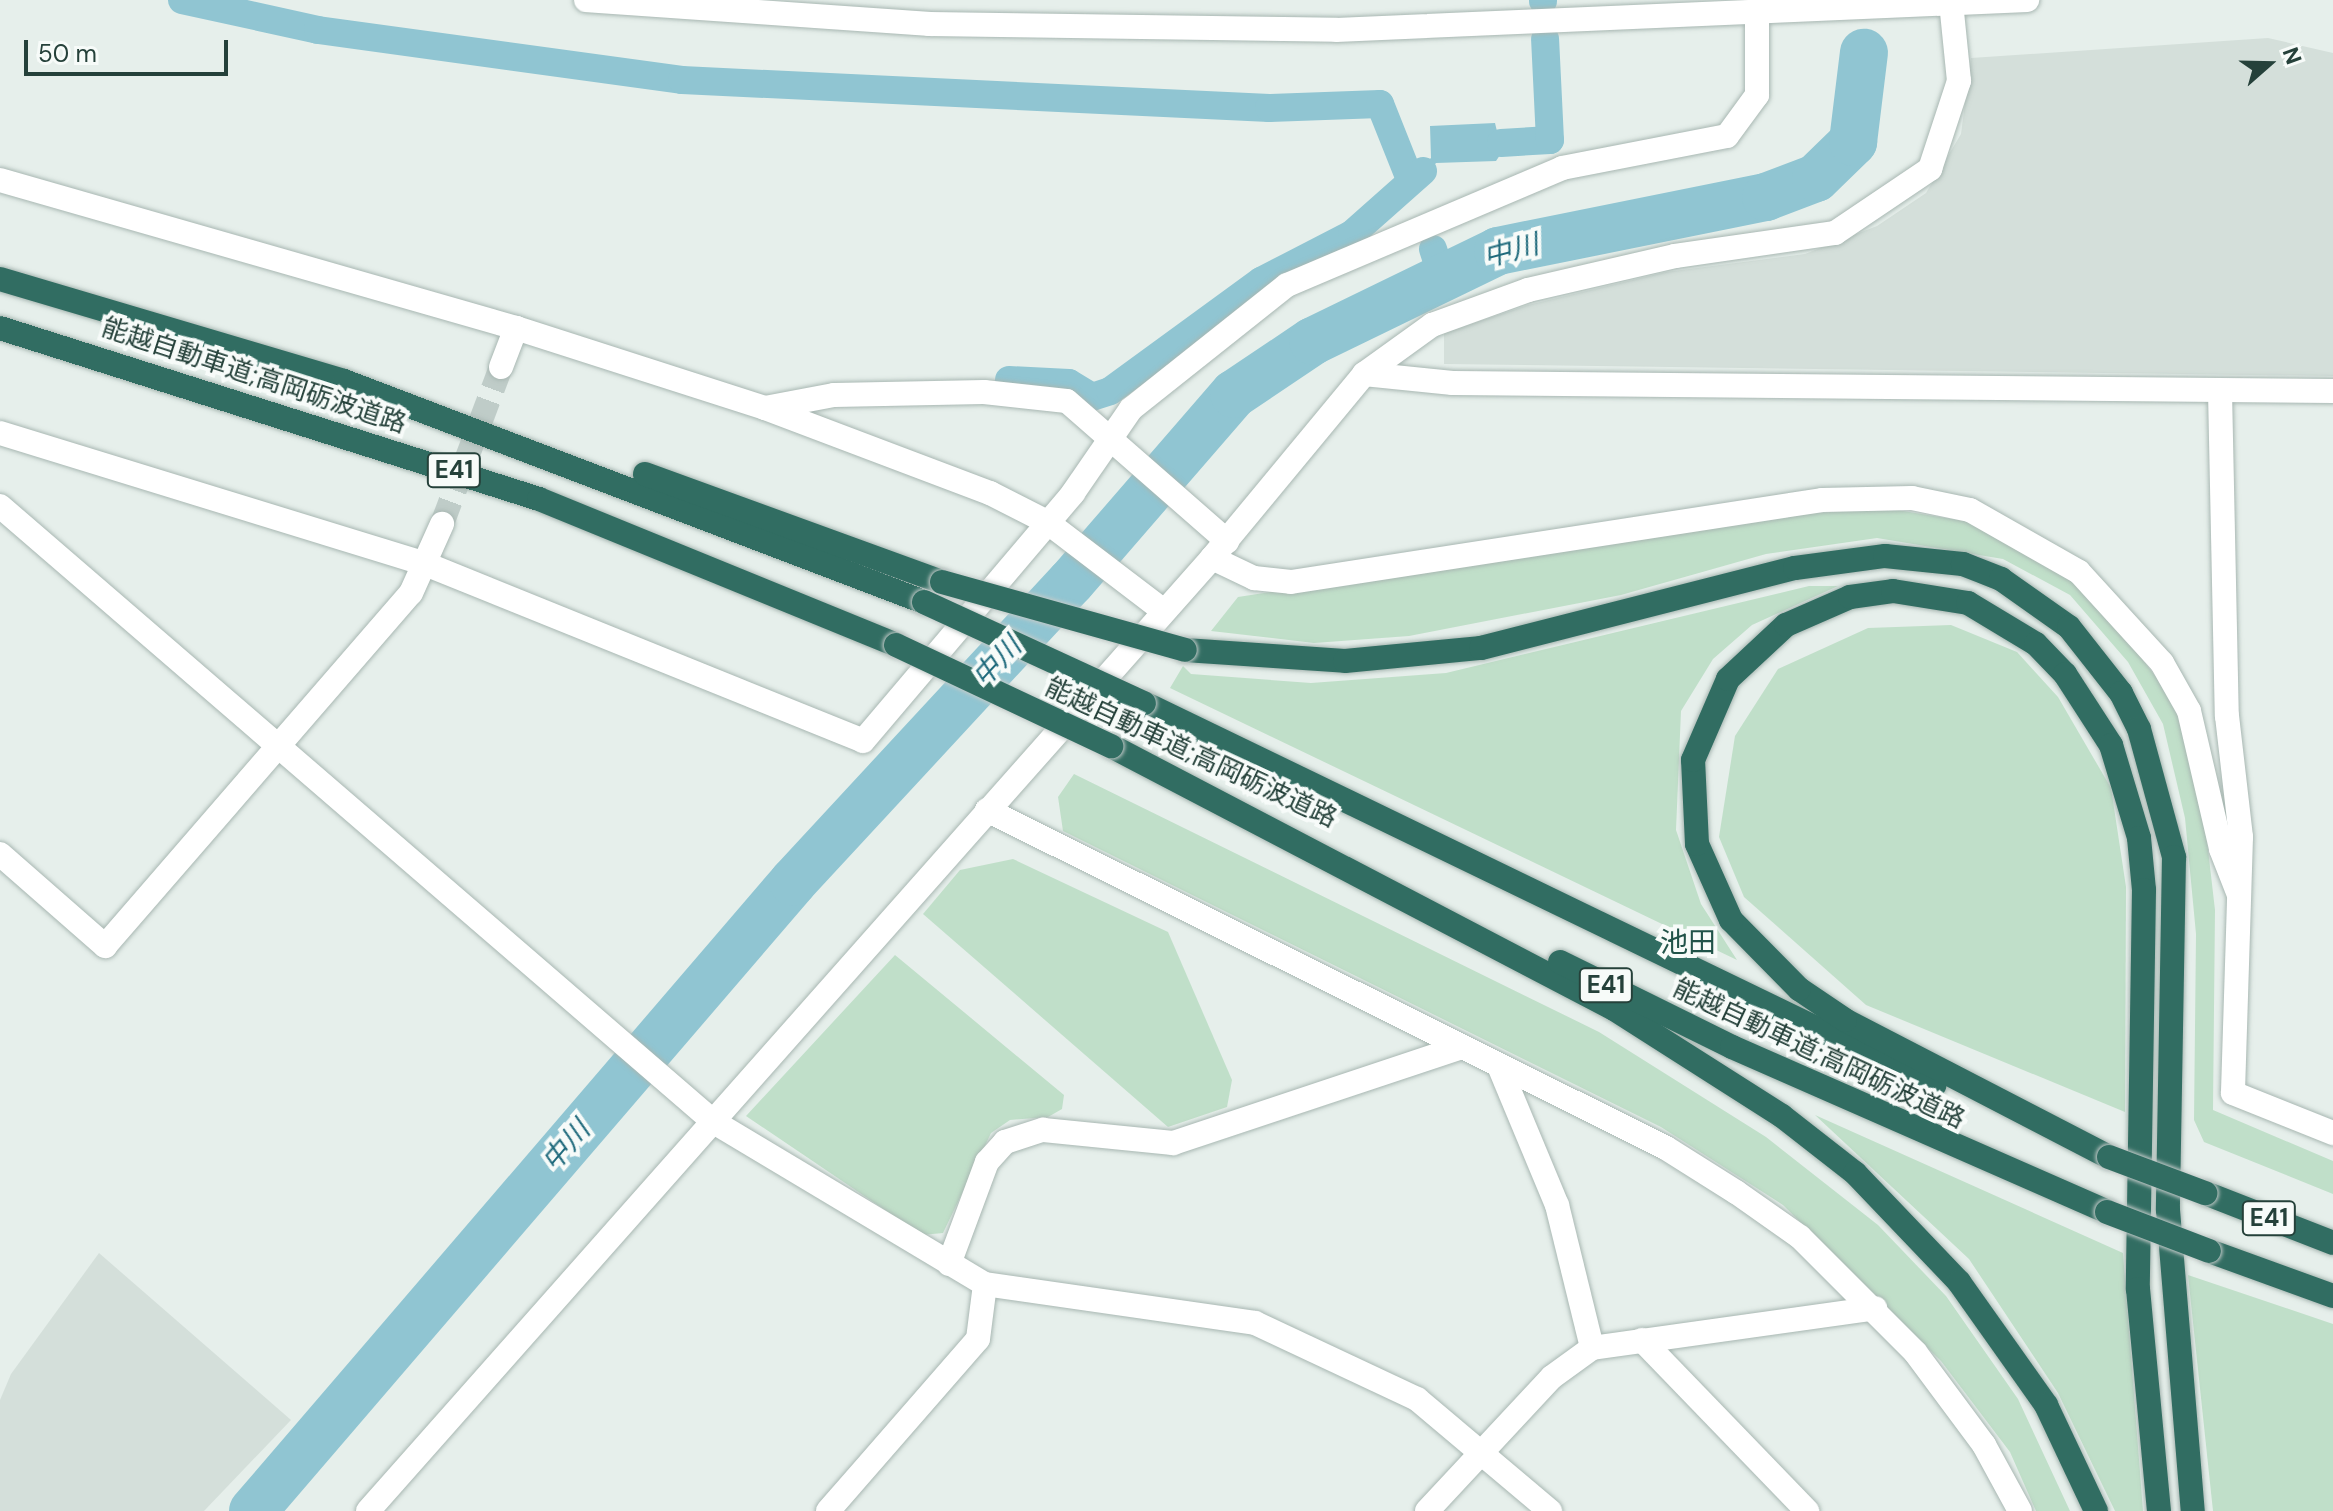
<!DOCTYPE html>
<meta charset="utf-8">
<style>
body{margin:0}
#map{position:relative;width:2333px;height:1511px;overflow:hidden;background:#e6efeb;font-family:"DM Sans","Noto Sans JP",sans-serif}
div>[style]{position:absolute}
.built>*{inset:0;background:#d4dfda}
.green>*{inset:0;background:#c0dfc9}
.water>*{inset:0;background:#90c5d2}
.canal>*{height:28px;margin:-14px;padding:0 14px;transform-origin:14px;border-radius:14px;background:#90c5d2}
.river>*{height:48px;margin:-24px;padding:0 24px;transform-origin:24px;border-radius:24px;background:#90c5d2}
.minor-tunnel>*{height:24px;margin-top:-12px;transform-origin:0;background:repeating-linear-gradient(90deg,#bfccc8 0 24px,transparent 0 36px)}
.roads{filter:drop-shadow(0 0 2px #a8b7b2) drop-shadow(0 0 2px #a8b7b2)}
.minor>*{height:24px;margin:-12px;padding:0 12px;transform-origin:12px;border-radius:12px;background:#fff}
.highway>*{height:24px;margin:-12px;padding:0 12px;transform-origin:12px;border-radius:12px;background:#316d62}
.bridges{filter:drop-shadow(0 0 2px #c2cac8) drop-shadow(0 0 2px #c2cac8)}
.highway-bridge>*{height:24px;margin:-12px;padding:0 12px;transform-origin:12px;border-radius:12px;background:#316d62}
span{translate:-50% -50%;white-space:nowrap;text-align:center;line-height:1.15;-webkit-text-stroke:8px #f7fbf9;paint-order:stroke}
.shield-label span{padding:2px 6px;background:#f7fbf9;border:2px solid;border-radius:6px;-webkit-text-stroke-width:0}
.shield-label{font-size:24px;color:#25413a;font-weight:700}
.street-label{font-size:26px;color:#25413a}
.water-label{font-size:28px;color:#1f6a7c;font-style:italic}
.neighbourhood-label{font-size:28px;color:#215349}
.north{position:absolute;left:2229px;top:24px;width:80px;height:80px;-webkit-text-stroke:6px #f7fbf9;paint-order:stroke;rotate:70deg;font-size:22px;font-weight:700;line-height:32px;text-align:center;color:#25413a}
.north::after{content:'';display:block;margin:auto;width:28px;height:36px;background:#25413a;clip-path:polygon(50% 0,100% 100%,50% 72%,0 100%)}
.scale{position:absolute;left:24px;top:40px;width:204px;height:36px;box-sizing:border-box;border:4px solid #25413a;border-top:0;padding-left:10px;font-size:24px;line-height:28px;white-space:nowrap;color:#25413a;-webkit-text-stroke:6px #f7fbf9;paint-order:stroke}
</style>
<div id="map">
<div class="built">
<div style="clip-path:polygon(2268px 38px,2333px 53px,2333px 376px,1444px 364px,1444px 333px,1528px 305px,1666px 272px,1805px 254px,1877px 226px,1926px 193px,1961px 134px,1971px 58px)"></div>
<div style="clip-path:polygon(99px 1253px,291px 1420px,204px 1511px,0 1511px,0 1400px,11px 1374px)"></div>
</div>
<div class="green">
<div style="clip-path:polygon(1885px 508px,1970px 522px,2056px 568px,2104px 610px,2156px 677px,2180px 720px,2207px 841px,2215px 910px,2213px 1110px,2333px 1161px,2333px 1194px,2204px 1142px,2194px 1120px,2196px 934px,2185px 818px,2163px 724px,2128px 662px,2070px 595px,2003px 559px,1877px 538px,1766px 554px,1621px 595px,1409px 636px,1314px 643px,1211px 631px,1238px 597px,1753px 518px)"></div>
<div style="clip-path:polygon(1809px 586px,1838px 586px,1752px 625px,1713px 659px,1681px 711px,1676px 830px,1701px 904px,1737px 960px,1170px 688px,1183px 666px,1191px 674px,1311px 683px,1446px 673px)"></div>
<div style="clip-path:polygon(1951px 625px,2017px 652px,2058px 697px,2111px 788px,2126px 887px,2125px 1112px,1866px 1005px,1744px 897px,1719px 837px,1735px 736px,1778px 669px,1868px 628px)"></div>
<div style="clip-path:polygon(1074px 774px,1599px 1032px,1766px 1137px,1878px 1225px,1946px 1296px,2018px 1399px,2070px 1511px,2036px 1511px,2010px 1452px,1941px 1361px,1783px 1205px,1661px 1127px,1063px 831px,1058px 797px)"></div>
<div style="clip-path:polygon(1013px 859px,1168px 932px,1232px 1080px,1227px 1107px,1168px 1127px,923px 914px,960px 870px)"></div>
<div style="clip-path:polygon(895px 955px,1064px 1095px,1062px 1109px,1048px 1117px,1010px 1120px,991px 1133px,943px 1233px,922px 1235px,746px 1116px)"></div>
<div style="clip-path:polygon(1815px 1115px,2123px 1253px,2143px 1511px,2115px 1511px,2058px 1393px,1969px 1259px)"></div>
<div style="clip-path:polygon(2188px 1275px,2333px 1324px,2333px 1511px,2213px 1511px)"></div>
</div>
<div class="water">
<div style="clip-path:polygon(1495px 123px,1502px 152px,1496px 161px,1436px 163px,1427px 174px,1420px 167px,1431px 158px,1430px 126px)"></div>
</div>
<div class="canal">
<div style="left:182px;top:0;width:139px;rotate:12.4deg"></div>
<div style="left:318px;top:30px;width:367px;rotate:7.8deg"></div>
<div style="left:682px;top:80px;width:588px;rotate:2.73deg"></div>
<div style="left:1269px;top:108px;width:111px;rotate:-2.1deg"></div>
<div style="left:1380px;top:104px;width:79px;rotate:68.3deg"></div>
<div style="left:1543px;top:0;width:1px;rotate:90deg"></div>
<div style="left:1501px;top:143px;width:49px;rotate:-3.5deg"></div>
<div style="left:1550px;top:140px;width:101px;rotate:-92.8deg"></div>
<div style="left:1433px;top:249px;width:25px;rotate:72deg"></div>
<div style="left:1009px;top:380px;width:60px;rotate:2.9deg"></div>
<div style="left:1069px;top:383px;width:27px;rotate:31deg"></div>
<div style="left:1092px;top:397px;width:19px;rotate:-18deg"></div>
<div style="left:1110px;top:391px;width:187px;rotate:-36.1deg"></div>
<div style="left:1261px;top:281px;width:102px;rotate:-27.3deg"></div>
<div style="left:1352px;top:234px;width:95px;rotate:-41.6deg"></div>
</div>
<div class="river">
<div style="left:253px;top:1511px;width:829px;rotate:-49.35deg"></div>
<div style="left:793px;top:882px;width:409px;rotate:-47.2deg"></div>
<div style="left:1071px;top:582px;width:249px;rotate:-49.1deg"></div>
<div style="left:1234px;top:394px;width:95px;rotate:-33.9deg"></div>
<div style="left:1313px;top:341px;width:206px;rotate:-25.9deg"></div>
<div style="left:1498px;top:251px;width:273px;rotate:-11.4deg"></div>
<div style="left:1766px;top:197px;width:53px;rotate:-20.8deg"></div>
<div style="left:1816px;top:178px;width:52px;rotate:-44.2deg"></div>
<div style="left:1853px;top:142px;width:90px;rotate:-83deg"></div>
</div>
<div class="minor-tunnel">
<div style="left:442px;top:524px;width:168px;rotate:-69.4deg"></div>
</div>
<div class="roads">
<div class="minor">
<div style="left:586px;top:0;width:344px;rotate:4deg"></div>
<div style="left:929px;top:24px;width:407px;rotate:0.8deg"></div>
<div style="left:1336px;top:30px;width:692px;rotate:-2.49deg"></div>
<div style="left:0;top:180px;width:537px;rotate:16deg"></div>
<div style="left:516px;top:328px;width:262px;rotate:17.8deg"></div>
<div style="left:765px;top:408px;width:241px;rotate:20.7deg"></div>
<div style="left:990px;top:493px;width:64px;rotate:27deg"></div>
<div style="left:1047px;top:522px;width:147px;rotate:37.3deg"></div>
<div style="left:501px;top:367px;width:42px;rotate:-69deg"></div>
<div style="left:1364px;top:374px;width:89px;rotate:5.8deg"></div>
<div style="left:1453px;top:383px;width:880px;rotate:0.52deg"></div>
<div style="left:2220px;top:391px;width:325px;rotate:88.8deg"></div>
<div style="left:2227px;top:716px;width:122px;rotate:83.4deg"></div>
<div style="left:2241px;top:837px;width:256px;rotate:91.8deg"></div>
<div style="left:2233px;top:1093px;width:108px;rotate:21.8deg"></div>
<div style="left:765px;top:408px;width:70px;rotate:-10.7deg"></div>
<div style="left:834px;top:395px;width:150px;rotate:-1.1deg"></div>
<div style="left:984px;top:392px;width:83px;rotate:6.2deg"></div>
<div style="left:1067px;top:401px;width:213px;rotate:41.2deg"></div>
<div style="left:0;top:433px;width:448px;rotate:17.1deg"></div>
<div style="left:428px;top:565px;width:469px;rotate:22deg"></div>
<div style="left:863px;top:741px;width:325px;rotate:-49.7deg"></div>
<div style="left:1073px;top:493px;width:102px;rotate:-55.4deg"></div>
<div style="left:1131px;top:409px;width:199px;rotate:-38.5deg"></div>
<div style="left:1287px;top:285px;width:299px;rotate:-23deg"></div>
<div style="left:1562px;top:168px;width:168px;rotate:-11deg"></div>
<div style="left:1727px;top:136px;width:51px;rotate:-53.8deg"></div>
<div style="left:1757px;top:95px;width:80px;rotate:-90deg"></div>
<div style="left:0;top:506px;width:943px;rotate:40.79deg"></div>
<div style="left:714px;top:1122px;width:316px;rotate:30.9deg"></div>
<div style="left:985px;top:1284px;width:273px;rotate:8.2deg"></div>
<div style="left:1255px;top:1323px;width:179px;rotate:25.1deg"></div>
<div style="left:1417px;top:1399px;width:174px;rotate:40.1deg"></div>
<div style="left:1212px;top:558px;width:47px;rotate:25.5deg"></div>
<div style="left:1254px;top:578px;width:37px;rotate:6deg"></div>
<div style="left:1291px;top:582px;width:537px;rotate:-8.78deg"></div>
<div style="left:1822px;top:500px;width:90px;rotate:-1.3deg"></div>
<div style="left:1912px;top:498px;width:59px;rotate:11.7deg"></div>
<div style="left:1970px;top:510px;width:125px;rotate:29.6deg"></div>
<div style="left:2079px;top:572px;width:123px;rotate:47.6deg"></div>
<div style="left:2162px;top:663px;width:55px;rotate:60.6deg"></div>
<div style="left:2189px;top:711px;width:142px;rotate:76.9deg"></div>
<div style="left:2221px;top:849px;width:49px;rotate:68.6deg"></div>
<div style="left:987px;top:810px;width:758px;rotate:26.46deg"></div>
<div style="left:1666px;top:1148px;width:83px;rotate:32.2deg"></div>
<div style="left:1736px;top:1192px;width:78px;rotate:35.1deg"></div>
<div style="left:1800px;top:1237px;width:163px;rotate:45deg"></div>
<div style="left:1915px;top:1352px;width:116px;rotate:53.4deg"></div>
<div style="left:1984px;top:1445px;width:75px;rotate:61.4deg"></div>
<div style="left:0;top:854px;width:140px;rotate:41.2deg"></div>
<div style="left:105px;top:946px;width:467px;rotate:-49.1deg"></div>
<div style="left:411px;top:593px;width:76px;rotate:-65.8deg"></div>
<div style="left:1499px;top:1066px;width:151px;rotate:67.4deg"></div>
<div style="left:1557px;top:1205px;width:147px;rotate:76.2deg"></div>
<div style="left:949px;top:1264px;width:109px;rotate:-69.6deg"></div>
<div style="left:987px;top:1162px;width:27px;rotate:-48deg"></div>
<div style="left:1005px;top:1142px;width:40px;rotate:-18deg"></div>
<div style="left:1043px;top:1130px;width:131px;rotate:5.7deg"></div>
<div style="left:1173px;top:1143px;width:304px;rotate:-18.4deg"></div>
<div style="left:1642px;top:1340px;width:238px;rotate:46deg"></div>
<div style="left:368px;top:1511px;width:1273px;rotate:-48.47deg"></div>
<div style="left:1212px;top:558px;width:239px;rotate:-50.4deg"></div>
<div style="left:1364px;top:374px;width:84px;rotate:-35.8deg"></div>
<div style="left:1432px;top:325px;width:102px;rotate:-20deg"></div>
<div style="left:1528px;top:290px;width:151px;rotate:-13deg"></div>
<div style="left:1675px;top:256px;width:162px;rotate:-8.2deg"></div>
<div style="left:1835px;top:233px;width:115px;rotate:-34deg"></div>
<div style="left:1930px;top:169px;width:93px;rotate:-71.8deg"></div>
<div style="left:1959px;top:81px;width:79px;rotate:-95.8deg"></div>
<div style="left:828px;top:1511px;width:228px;rotate:-48.9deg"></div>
<div style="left:978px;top:1339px;width:55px;rotate:-82.7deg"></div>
<div style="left:1427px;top:1511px;width:183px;rotate:-47deg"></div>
<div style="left:1552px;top:1377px;width:49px;rotate:-35.9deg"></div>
<div style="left:1592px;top:1348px;width:286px;rotate:-8deg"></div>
</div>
<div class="highway">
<div style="left:0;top:279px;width:359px;rotate:16.5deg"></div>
<div style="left:344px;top:381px;width:621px;rotate:20.86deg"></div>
<div style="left:0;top:328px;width:565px;rotate:17.6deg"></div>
<div style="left:539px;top:499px;width:386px;rotate:22.2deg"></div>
<div style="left:645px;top:474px;width:316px;rotate:20deg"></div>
<div style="left:1185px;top:650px;width:160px;rotate:3.9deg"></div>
<div style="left:1345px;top:661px;width:137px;rotate:-5.5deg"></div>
<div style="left:1481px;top:648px;width:324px;rotate:-14.3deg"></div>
<div style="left:1795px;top:568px;width:91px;rotate:-7.6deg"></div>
<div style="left:1885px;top:556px;width:78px;rotate:5.9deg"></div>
<div style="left:1963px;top:564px;width:41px;rotate:21.5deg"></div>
<div style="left:2001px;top:579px;width:83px;rotate:35.2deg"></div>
<div style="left:2069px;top:627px;width:84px;rotate:51.8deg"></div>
<div style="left:2121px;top:693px;width:40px;rotate:63.4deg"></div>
<div style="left:2139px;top:729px;width:133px;rotate:74.7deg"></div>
<div style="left:2174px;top:857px;width:353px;rotate:91deg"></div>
<div style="left:2168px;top:1210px;width:302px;rotate:85.3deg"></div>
<div style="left:1144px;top:703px;width:878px;rotate:25.81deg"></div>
<div style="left:1111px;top:746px;width:568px;rotate:27.6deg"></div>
<div style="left:1614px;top:1009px;width:199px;rotate:32.5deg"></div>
<div style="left:1782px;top:1116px;width:93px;rotate:38deg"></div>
<div style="left:1855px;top:1173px;width:151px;rotate:46.3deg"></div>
<div style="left:1959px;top:1282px;width:151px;rotate:54.7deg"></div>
<div style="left:2046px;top:1405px;width:117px;rotate:64.7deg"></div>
<div style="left:1560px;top:962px;width:192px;rotate:26.3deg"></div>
<div style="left:1732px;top:1047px;width:410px;rotate:23.7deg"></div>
<div style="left:2109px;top:1157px;width:297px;rotate:-152.6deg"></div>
<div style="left:1845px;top:1020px;width:55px;rotate:-146deg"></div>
<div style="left:1799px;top:989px;width:97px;rotate:-134.6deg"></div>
<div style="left:1731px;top:920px;width:83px;rotate:-114.1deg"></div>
<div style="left:1697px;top:844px;width:84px;rotate:-92.7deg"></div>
<div style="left:1693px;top:760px;width:88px;rotate:-66.6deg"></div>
<div style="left:1728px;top:679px;width:79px;rotate:-43deg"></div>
<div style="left:1786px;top:625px;width:70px;rotate:-23.6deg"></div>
<div style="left:1850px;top:597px;width:43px;rotate:-7.9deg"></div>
<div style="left:1893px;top:591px;width:76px;rotate:9.1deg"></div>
<div style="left:1968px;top:603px;width:79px;rotate:31.1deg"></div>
<div style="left:2036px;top:644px;width:42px;rotate:46deg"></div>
<div style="left:2065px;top:674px;width:85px;rotate:57.1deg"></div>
<div style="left:2111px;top:745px;width:97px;rotate:73.2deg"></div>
<div style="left:2139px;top:838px;width:52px;rotate:84.5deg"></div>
<div style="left:2144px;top:890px;width:399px;rotate:90.9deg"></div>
<div style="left:2138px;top:1289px;width:223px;rotate:84.6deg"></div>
<div style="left:2205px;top:1193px;width:137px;rotate:21.3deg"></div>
<div style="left:2209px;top:1251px;width:132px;rotate:19.9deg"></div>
</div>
</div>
<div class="bridges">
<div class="highway-bridge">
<div style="left:942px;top:582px;width:252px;rotate:15.6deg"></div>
<div style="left:924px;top:602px;width:242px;rotate:24.7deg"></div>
<div style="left:896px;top:645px;width:238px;rotate:25.2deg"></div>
<div style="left:2109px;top:1157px;width:103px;rotate:20.6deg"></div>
<div style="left:2107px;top:1212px;width:109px;rotate:20.9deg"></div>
</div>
</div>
<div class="shield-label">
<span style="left:454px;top:470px">E41</span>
<span style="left:1606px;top:985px">E41</span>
<span style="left:2269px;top:1218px">E41</span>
</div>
<div class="street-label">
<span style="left:254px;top:376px;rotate:18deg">能越自動車道;高岡砺波道路</span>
<span style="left:1191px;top:753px;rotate:25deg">能越自動車道;高岡砺波道路</span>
<span style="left:1819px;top:1054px;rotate:25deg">能越自動車道;高岡砺波道路</span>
</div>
<div class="water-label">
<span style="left:1511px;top:251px;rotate:-15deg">中川</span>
<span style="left:997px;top:662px;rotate:-47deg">中川</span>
<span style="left:566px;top:1146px;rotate:-49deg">中川</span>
</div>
<div class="neighbourhood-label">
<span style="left:1688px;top:943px">池田</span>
</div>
<div class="north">N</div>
<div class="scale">50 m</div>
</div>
